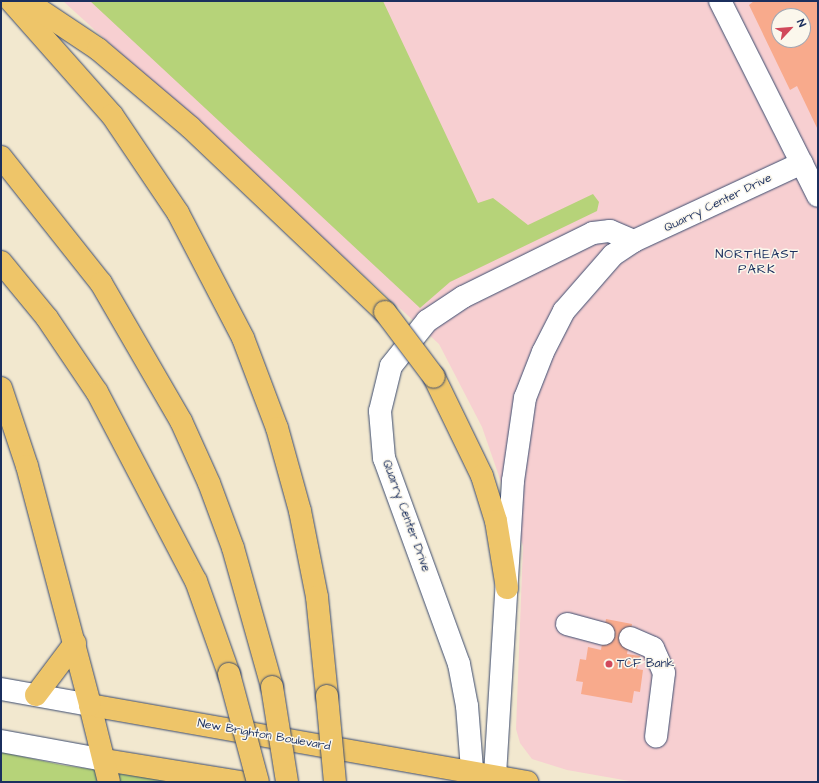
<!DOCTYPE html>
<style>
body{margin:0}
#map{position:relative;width:819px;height:783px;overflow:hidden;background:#f2e8cf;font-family:"Architects Daughter",sans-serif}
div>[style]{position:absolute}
.built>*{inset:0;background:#f7cfd1}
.green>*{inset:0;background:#b6d379}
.building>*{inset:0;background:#f8aa8c}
.roads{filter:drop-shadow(0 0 1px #3b4b6f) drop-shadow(0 0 1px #3b4b6f)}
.minor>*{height:22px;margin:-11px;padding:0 11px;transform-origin:11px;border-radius:11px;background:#fff}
.major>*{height:22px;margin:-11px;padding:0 11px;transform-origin:11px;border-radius:11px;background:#eec569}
.highway>*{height:22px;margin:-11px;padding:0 11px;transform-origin:11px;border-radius:11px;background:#eec569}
.bridges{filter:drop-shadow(0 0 1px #3b4b6f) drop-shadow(0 0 1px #3b4b6f)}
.highway-bridge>*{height:22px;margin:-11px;padding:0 11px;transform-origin:11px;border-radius:11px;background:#eec569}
.dots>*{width:11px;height:11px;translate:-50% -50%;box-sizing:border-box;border:2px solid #fbf7ec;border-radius:50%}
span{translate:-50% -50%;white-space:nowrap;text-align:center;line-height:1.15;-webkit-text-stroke:3px #fbf7ec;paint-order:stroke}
.street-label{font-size:12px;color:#1b2f5e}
.poi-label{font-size:12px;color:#1b2f5e}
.left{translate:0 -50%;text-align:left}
.neighbourhood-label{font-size:13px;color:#1b2f5e;letter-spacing:1px}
.frame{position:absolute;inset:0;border:2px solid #1b2f5e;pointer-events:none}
.north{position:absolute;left:771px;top:8px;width:40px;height:40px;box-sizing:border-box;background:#fbf7ec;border:1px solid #a1a7b3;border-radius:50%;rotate:64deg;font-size:11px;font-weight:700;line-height:16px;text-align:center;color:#1b2f5e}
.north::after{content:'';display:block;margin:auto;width:14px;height:18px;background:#d1495b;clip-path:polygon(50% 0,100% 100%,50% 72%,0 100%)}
</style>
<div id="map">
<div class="built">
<div style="clip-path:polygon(evenodd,63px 1px,818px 1px,818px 782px,635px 782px,567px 770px,532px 759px,520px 743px,516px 729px,523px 546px,482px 427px,439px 344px,63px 1px,779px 16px,803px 16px,803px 40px,779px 40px,779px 16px)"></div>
</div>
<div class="green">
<div style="clip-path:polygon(90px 1px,383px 1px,478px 203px,493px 198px,528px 225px,593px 194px,599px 202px,597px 211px,450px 282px,420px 308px)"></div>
<div style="clip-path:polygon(1px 752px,62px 765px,180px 782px,1px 782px)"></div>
</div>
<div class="building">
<div style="clip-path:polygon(evenodd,754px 1px,818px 1px,818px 130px,797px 86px,790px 90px,749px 5px,754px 1px,779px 16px,803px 16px,803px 40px,779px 40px,779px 16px)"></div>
<div style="clip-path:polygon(606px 619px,632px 624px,627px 654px,640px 656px,637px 669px,643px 670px,640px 692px,634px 691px,632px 703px,581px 694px,583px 682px,576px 681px,580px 659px,586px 660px,588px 647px,601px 650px)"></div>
</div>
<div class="roads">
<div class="minor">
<div style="left:720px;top:1px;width:218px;rotate:63.3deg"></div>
<div style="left:567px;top:624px;width:38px;rotate:15deg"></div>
<div style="left:630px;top:638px;width:25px;rotate:23deg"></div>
<div style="left:653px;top:648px;width:27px;rotate:66deg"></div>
<div style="left:664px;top:673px;width:64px;rotate:97.1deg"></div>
<div style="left:1px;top:689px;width:90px;rotate:10.2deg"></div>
<div style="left:1px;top:741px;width:106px;rotate:10.4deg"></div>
<div style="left:495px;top:775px;width:295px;rotate:-86.5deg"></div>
<div style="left:513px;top:481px;width:84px;rotate:-81.8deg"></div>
<div style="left:525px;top:398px;width:49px;rotate:-68.6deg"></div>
<div style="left:543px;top:352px;width:46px;rotate:-62.9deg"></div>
<div style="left:564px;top:311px;width:74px;rotate:-48.8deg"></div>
<div style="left:613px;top:255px;width:25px;rotate:-34deg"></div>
<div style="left:634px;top:241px;width:185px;rotate:-24.9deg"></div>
<div style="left:473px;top:782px;width:76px;rotate:-94.5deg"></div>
<div style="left:467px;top:706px;width:43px;rotate:-100.8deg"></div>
<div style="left:459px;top:664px;width:219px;rotate:-110deg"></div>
<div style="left:384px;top:458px;width:47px;rotate:-94.9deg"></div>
<div style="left:380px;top:411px;width:46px;rotate:-76.3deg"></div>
<div style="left:391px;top:366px;width:58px;rotate:-51.3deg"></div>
<div style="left:427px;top:321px;width:43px;rotate:-33.7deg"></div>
<div style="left:463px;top:297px;width:145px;rotate:-26.2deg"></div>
<div style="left:593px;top:233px;width:17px;rotate:-7deg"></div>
<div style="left:610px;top:231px;width:26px;rotate:23deg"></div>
</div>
<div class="major">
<div style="left:105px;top:760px;width:136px;rotate:9.3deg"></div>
<div style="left:109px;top:782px;width:79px;rotate:-103.9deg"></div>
<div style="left:90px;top:705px;width:444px;rotate:10deg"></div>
</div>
<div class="highway">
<div style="left:11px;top:1px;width:152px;rotate:48.5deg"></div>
<div style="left:112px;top:115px;width:118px;rotate:56deg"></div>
<div style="left:178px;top:213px;width:141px;rotate:62.5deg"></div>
<div style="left:243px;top:338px;width:96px;rotate:69.3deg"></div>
<div style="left:277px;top:428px;width:86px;rotate:74.5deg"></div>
<div style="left:300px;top:511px;width:88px;rotate:78.8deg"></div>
<div style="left:317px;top:597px;width:100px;rotate:84.2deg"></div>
<div style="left:26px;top:1px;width:87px;rotate:33.7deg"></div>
<div style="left:98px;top:49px;width:121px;rotate:40.3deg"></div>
<div style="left:190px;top:127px;width:269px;rotate:43.5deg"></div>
<div style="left:1px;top:157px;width:161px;rotate:51.6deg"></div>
<div style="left:101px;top:283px;width:160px;rotate:59.9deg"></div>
<div style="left:181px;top:421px;width:68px;rotate:65.7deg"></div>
<div style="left:209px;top:483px;width:69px;rotate:69.7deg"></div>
<div style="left:233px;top:548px;width:144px;rotate:74.3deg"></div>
<div style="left:1px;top:262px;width:72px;rotate:50.6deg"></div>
<div style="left:47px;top:318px;width:89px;rotate:56deg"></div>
<div style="left:97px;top:392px;width:213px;rotate:62.4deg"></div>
<div style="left:196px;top:581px;width:99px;rotate:70.5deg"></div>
<div style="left:434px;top:377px;width:110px;rotate:64.1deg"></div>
<div style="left:482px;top:476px;width:47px;rotate:72.7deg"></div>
<div style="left:496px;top:521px;width:68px;rotate:80.7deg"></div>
<div style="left:1px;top:388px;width:82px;rotate:71.6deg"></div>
<div style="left:27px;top:466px;width:247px;rotate:75.2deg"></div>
<div style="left:36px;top:695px;width:65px;rotate:-53.1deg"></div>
</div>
</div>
<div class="bridges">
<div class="highway-bridge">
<div style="left:385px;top:312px;width:81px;rotate:53deg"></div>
<div style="left:229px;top:674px;width:112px;rotate:75deg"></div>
<div style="left:272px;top:687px;width:96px;rotate:81deg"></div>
<div style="left:327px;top:696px;width:86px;rotate:84.7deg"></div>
</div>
</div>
<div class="dots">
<div style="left:609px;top:664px;background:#d1495b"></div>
</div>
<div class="street-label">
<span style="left:718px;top:203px;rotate:-26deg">Quarry Center Drive</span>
<span style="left:406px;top:516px;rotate:70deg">Quarry Center Drive</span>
<span style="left:264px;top:735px;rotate:10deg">New Brighton Boulevard</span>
</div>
<div class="poi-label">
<span class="left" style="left:617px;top:664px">TCF Bank</span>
</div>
<div class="neighbourhood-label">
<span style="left:757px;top:262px">NORTHEAST<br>PARK</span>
</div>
<div class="frame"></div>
<div class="north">N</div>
</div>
